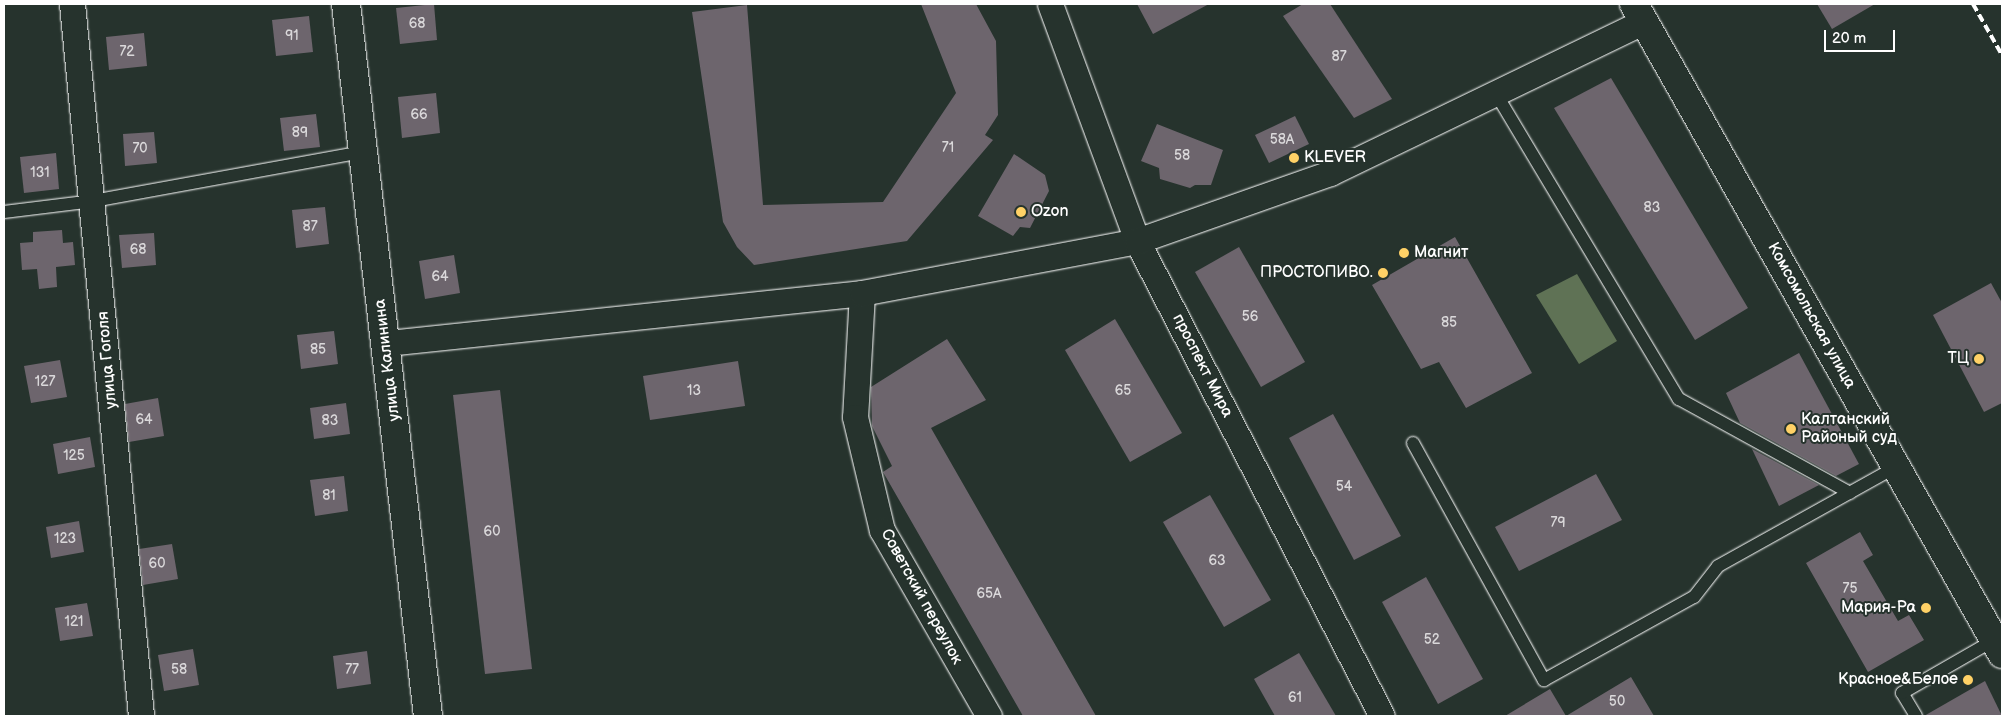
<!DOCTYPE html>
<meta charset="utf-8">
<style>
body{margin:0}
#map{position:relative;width:2006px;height:720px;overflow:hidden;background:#26332d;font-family:"Balsamiq Sans",sans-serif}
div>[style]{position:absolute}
.green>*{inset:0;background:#5f7255}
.building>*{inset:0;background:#6d656d}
.roads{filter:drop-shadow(0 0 1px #fff) drop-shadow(0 0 1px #fff)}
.lane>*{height:12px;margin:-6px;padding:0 6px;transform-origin:6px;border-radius:6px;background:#26332d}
.street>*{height:25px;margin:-12.5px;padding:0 12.5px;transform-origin:12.5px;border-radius:12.5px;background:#26332d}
.secondary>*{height:28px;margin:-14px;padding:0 14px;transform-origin:14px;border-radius:14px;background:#26332d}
.rail>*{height:4px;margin-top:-2px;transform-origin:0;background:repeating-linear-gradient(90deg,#fff 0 8px,transparent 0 12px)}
.dots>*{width:14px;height:14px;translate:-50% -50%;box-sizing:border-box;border:2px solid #26332d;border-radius:50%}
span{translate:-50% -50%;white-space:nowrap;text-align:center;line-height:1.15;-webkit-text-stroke:4px #26332d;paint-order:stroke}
.number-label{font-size:14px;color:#dad8da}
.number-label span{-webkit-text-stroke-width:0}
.poi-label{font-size:16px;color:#fff}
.left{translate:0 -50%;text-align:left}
.right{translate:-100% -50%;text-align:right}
.street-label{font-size:16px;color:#fff}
.frame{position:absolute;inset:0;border:5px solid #fff;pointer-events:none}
.scale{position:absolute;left:1824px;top:30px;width:71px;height:22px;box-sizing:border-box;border:2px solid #fff;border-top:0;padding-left:6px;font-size:15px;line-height:18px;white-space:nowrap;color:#fff;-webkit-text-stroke:4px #26332d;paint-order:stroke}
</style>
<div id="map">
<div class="green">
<div style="clip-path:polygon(1577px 274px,1617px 341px,1579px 364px,1536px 295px)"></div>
</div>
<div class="building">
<div style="clip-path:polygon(434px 4px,437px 40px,400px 44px,396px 8px)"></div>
<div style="clip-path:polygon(921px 4px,976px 4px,996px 41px,998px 115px,985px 135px,993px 140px,907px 241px,754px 265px,737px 247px,723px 222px,692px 12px,747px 5px,763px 205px,883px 202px,956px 93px)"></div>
<div style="clip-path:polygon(1137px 4px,1209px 4px,1153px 34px)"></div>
<div style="clip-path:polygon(1303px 4px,1330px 4px,1392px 99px,1354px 118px,1283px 16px)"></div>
<div style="clip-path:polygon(1817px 4px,1875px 4px,1832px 29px)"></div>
<div style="clip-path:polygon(309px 16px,313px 52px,276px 56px,272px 20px)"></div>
<div style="clip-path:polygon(144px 33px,147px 66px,109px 70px,106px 37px)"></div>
<div style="clip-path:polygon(1611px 78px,1748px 308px,1695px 340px,1554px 108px)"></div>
<div style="clip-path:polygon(436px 93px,440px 133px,402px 138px,398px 97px)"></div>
<div style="clip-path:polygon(316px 114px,320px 147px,284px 151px,280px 118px)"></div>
<div style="clip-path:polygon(1295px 116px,1309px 144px,1269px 163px,1255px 135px)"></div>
<div style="clip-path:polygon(1157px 124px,1223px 150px,1211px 185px,1195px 185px,1190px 188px,1160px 179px,1159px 168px,1141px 161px)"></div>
<div style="clip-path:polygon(154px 132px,157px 163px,125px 166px,123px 134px)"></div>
<div style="clip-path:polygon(56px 153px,59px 189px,24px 193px,20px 157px)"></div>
<div style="clip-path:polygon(1014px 154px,1045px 175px,1049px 191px,1030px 228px,1020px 227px,1013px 236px,978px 216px)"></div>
<div style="clip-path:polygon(325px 207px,329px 244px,296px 248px,292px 210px)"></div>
<div style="clip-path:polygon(62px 230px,63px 243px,73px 242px,75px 265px,56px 267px,57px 287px,39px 289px,37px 269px,22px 270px,20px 243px,33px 242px,33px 232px)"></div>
<div style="clip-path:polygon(154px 233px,156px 265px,122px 268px,119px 235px)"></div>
<div style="clip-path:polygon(1455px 237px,1532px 373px,1466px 408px,1439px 362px,1421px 369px,1372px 285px)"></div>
<div style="clip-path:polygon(1239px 247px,1305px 362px,1261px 387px,1195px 272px)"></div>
<div style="clip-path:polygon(454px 255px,460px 293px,425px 299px,419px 261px)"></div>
<div style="clip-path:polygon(1991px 283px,2002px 303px,2002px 403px,1984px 412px,1933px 315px)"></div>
<div style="clip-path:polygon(1115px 319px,1182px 433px,1130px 462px,1065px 350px)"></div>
<div style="clip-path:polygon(334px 331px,338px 364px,301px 369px,297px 335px)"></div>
<div style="clip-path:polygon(947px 339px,986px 400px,931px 428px,1096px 716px,1023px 716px,883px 472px,892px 466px,872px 426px,871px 387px)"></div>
<div style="clip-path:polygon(1799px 353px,1859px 464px,1836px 476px,1740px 423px,1726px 393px)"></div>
<div style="clip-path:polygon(60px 360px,67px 397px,31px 403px,24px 366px)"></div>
<div style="clip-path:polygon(738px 361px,745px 406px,650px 420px,643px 376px)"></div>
<div style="clip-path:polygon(500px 390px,532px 669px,485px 674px,453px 395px)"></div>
<div style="clip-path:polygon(158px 398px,164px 436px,129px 442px,125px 404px)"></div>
<div style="clip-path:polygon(346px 403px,350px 434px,314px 439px,310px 408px)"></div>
<div style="clip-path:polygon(1333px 414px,1401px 536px,1354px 560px,1289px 438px)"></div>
<div style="clip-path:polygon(90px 437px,95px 467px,58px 474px,53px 444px)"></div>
<div style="clip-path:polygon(1752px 449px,1819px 485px,1779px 506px)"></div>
<div style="clip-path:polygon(1596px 474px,1622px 520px,1519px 571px,1495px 527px)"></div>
<div style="clip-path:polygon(344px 476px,348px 511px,315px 516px,310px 480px)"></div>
<div style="clip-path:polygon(1210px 495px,1271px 600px,1224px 627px,1163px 522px)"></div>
<div style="clip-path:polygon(79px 521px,84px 552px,51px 558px,46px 527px)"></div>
<div style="clip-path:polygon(1860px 532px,1873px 555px,1863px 561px,1898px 621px,1909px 615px,1924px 640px,1868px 672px,1806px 563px)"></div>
<div style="clip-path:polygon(172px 544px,178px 579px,143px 585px,139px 549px)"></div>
<div style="clip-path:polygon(1426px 577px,1483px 679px,1438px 704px,1382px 602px)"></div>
<div style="clip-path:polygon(87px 603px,93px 636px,60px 641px,55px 608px)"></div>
<div style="clip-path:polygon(193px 649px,199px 685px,164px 691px,158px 655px)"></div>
<div style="clip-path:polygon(367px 651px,371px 684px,337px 689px,333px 656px)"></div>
<div style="clip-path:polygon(1299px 653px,1336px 716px,1275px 716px,1254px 679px)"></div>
<div style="clip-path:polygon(1631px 677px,1654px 716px,1505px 716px,1550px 689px,1566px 716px)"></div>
<div style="clip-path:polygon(1985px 681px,2002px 716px,1924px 716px)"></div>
</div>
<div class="roads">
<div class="lane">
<div style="left:1495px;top:92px;width:358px;rotate:59.1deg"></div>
<div style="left:1679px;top:399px;width:195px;rotate:28.8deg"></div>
<div style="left:4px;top:212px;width:90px;rotate:-7deg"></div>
<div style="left:93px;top:201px;width:273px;rotate:-10.3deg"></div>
<div style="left:1413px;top:443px;width:271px;rotate:61.1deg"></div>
<div style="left:1544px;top:680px;width:171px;rotate:-29deg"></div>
<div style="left:1694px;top:597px;width:39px;rotate:-52deg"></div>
<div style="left:1718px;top:566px;width:204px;rotate:-29.1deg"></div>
<div style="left:1916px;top:716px;width:27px;rotate:-121deg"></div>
<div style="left:1902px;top:693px;width:106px;rotate:-29.9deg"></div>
</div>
<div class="street">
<div style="left:72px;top:4px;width:715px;rotate:84.46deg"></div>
<div style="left:1050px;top:4px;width:252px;rotate:69.8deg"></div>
<div style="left:1137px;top:241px;width:534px;rotate:62.72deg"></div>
<div style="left:862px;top:293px;width:124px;rotate:93.2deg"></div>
<div style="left:855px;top:417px;width:116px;rotate:76.6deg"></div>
<div style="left:882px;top:530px;width:215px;rotate:60.1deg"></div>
<div style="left:387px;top:343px;width:478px;rotate:-6deg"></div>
<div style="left:862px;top:293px;width:280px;rotate:-10.7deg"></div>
<div style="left:1137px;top:241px;width:205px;rotate:-19.4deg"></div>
<div style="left:1330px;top:173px;width:349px;rotate:-25.8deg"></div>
</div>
<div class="secondary">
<div style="left:346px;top:4px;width:717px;rotate:83.43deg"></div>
<div style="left:1634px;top:4px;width:747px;rotate:60.48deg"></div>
</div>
</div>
<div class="rail">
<div style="left:1973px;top:4px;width:59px;rotate:60.4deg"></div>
</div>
<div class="dots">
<div style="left:1294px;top:158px;background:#ffd166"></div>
<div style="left:1021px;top:212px;background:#ffd166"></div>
<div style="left:1404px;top:253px;background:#ffd166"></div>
<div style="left:1383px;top:273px;background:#ffd166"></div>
<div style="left:1979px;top:359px;background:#ffd166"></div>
<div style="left:1791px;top:429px;background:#ffd166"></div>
<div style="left:1926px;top:608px;background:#ffd166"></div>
<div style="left:1968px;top:680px;background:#ffd166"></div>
</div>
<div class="number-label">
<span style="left:417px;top:24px">68</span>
<span style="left:292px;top:36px">91</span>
<span style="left:127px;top:52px">72</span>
<span style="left:1339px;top:57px">87</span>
<span style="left:419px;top:115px">66</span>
<span style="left:300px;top:133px">89</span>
<span style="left:1282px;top:140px">58А</span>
<span style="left:948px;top:148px">71</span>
<span style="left:140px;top:149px">70</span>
<span style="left:1182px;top:156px">58</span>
<span style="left:40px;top:173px">131</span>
<span style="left:1652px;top:208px">83</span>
<span style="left:310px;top:227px">87</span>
<span style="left:138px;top:250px">68</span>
<span style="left:440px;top:277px">64</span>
<span style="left:1250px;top:317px">56</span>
<span style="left:1449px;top:323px">85</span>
<span style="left:318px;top:350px">85</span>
<span style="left:45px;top:382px">127</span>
<span style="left:694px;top:391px">13</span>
<span style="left:1123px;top:391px">65</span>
<span style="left:144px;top:420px">64</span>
<span style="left:330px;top:421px">83</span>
<span style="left:74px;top:456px">125</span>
<span style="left:1344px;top:487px">54</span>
<span style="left:329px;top:496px">81</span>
<span style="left:1558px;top:523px">79</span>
<span style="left:492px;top:532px">60</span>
<span style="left:65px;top:539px">123</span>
<span style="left:1217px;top:561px">63</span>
<span style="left:157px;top:564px">60</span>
<span style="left:1850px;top:589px">75</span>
<span style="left:989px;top:594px">65А</span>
<span style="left:74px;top:622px">121</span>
<span style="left:1432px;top:640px">52</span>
<span style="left:179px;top:670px">58</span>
<span style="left:352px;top:670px">77</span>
<span style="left:1295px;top:698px">61</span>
<span style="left:1617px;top:702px">50</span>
</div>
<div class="poi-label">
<span class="left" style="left:1304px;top:158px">KLEVER</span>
<span class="left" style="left:1031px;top:212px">Ozon</span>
<span class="left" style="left:1414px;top:253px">Магнит</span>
<span class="right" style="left:1373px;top:273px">ПРОСТОПИВО.</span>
<span class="right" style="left:1969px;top:359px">ТЦ</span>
<span class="left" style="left:1801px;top:429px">Калтанский<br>Районый суд</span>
<span class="right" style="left:1916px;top:608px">Мария-Ра</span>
<span class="right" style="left:1958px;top:680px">Красное&amp;Белое</span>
</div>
<div class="street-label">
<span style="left:1811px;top:316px;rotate:61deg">Комсомольская улица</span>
<span style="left:108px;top:360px;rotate:-95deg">улица Гоголя</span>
<span style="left:388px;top:360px;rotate:-97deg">улица Калинина</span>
<span style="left:1202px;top:366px;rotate:63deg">проспект Мира</span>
<span style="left:921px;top:597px;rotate:61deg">Советский переулок</span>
</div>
<div class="frame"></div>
<div class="scale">20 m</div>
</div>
